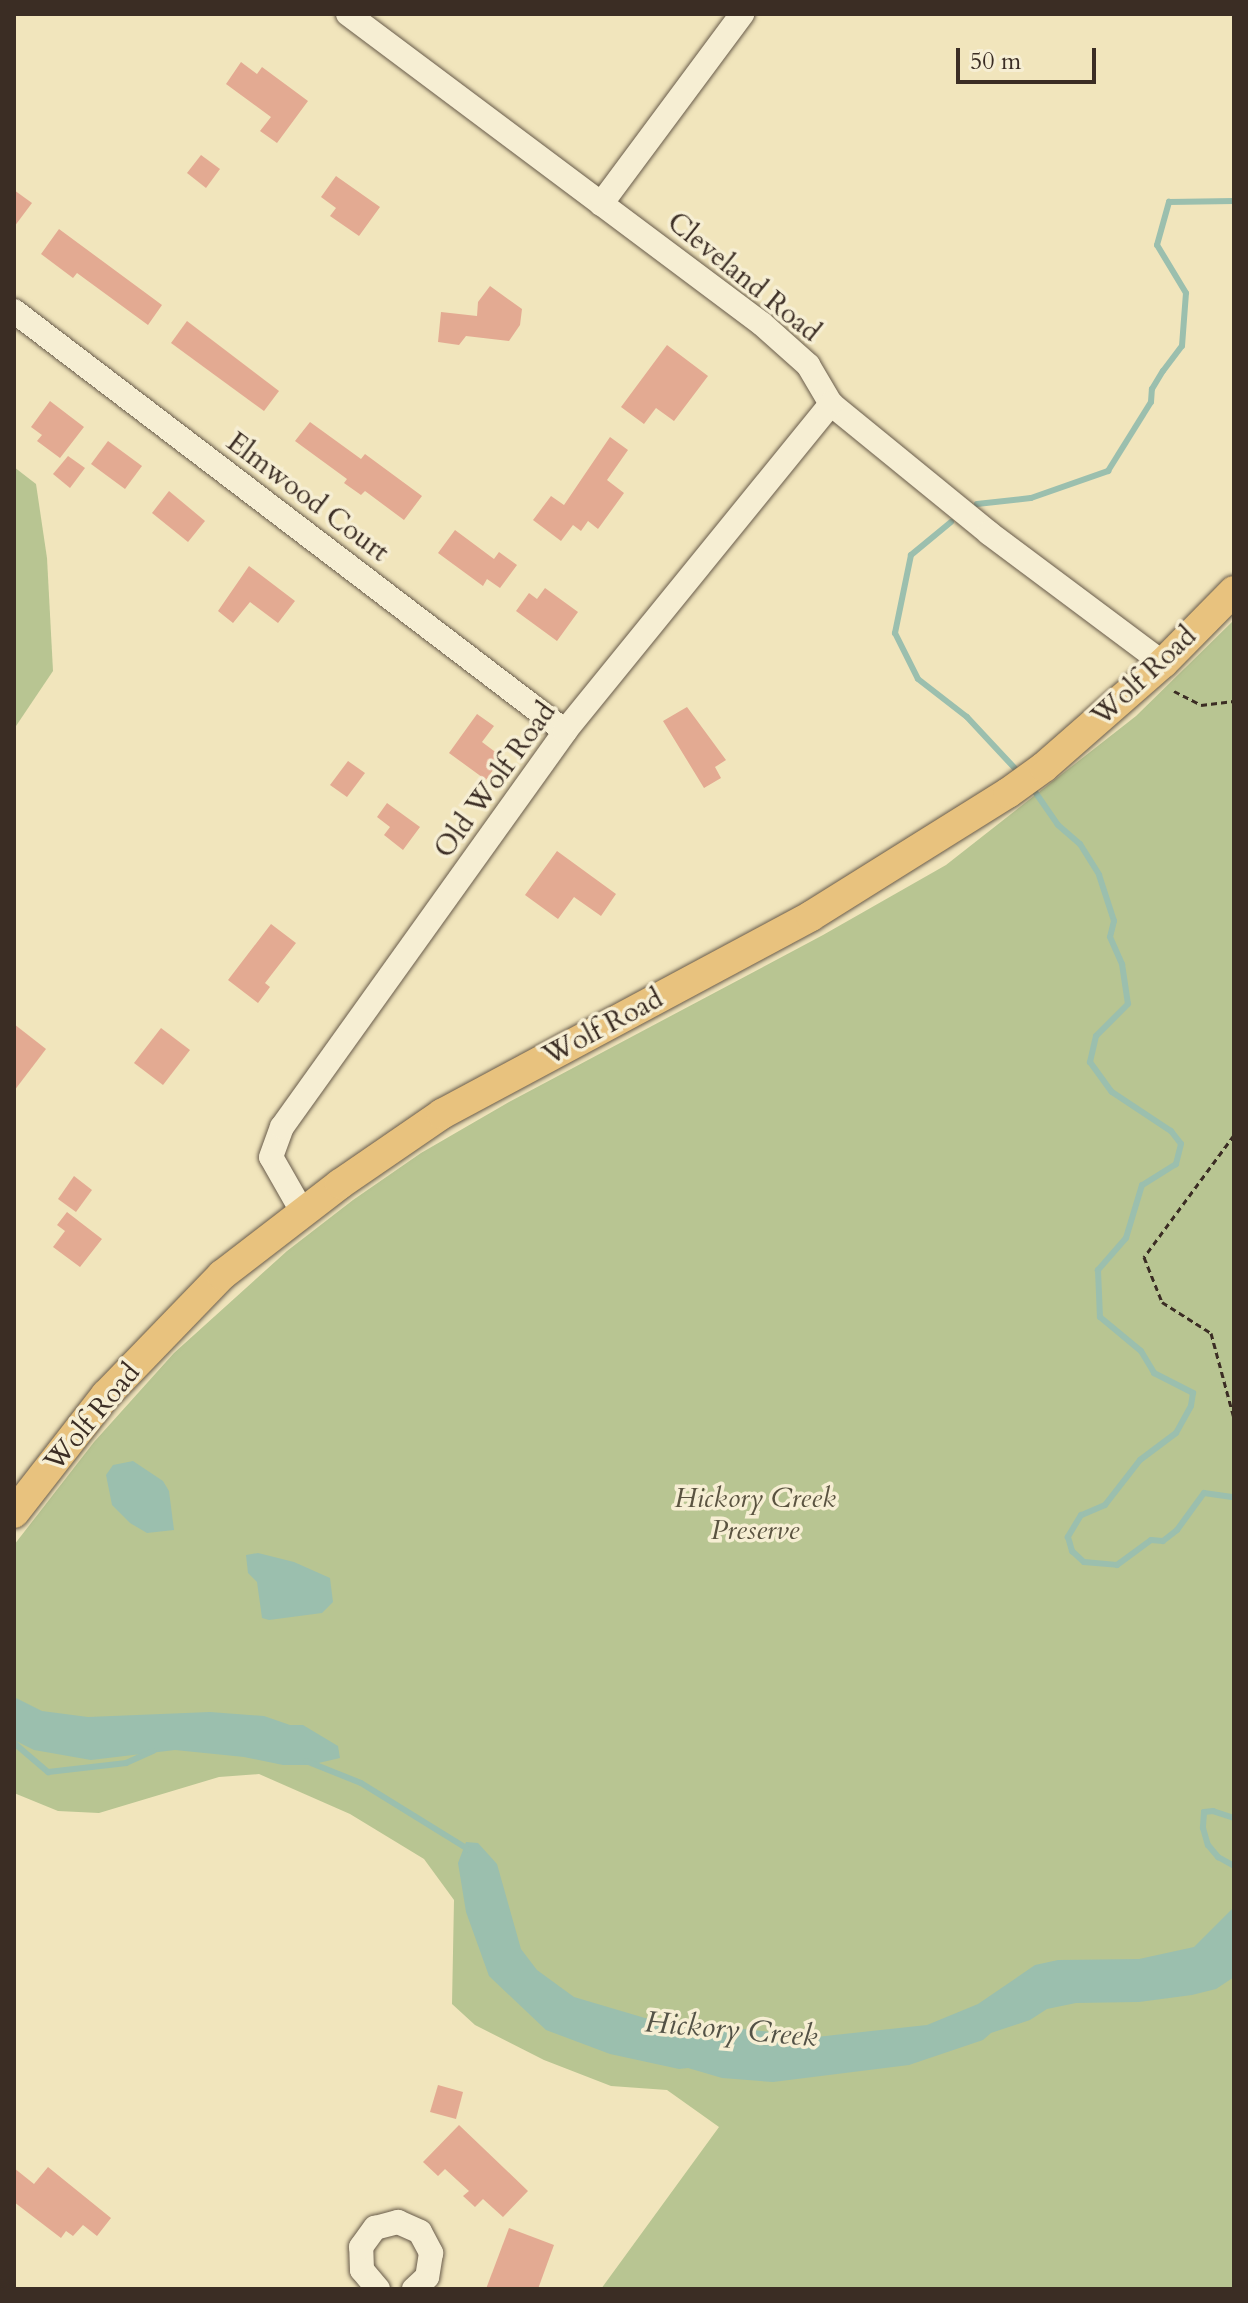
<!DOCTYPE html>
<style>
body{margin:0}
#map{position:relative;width:1248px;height:2303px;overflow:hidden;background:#f1e5bc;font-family:Cardo,serif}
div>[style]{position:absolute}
.green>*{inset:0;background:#b8c592}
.water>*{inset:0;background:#9bbfae}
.stream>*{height:6px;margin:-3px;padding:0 3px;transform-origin:3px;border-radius:3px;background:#9bbfae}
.building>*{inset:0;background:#e3aa92}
.path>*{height:3px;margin-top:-1.5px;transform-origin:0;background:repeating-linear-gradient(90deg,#3b2d24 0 6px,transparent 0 10px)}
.roads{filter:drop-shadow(0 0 2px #685b4a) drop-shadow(0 0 2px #685b4a)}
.minor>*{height:24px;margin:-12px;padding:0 12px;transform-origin:12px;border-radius:12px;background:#f6eed3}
.major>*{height:30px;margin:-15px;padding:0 15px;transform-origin:15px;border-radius:15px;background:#e8c27e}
span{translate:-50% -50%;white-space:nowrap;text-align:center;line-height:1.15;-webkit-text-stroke:7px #f6eed3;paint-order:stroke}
.street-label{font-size:28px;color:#3b2d24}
.park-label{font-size:28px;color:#5a5340;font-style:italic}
.water-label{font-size:30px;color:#535246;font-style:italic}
.frame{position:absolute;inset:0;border:16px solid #3b2d24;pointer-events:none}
.scale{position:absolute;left:956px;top:48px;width:140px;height:36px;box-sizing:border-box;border:4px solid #3b2d24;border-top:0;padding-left:10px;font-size:24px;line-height:28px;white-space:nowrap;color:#3b2d24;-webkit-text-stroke:6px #f6eed3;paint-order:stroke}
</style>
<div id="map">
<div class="green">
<div style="clip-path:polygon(14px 467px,36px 484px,47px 558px,53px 671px,14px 729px)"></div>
<div style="clip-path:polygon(1234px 620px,1234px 2289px,601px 2289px,719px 2127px,667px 2090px,611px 2086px,544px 2060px,475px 2025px,452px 2004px,454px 1900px,424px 1859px,350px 1814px,259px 1774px,219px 1777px,99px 1813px,58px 1811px,14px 1793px,14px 1545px,94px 1442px,174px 1353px,287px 1251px,353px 1200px,421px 1153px,509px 1102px,823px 935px,946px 865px,1136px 716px)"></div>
</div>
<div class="water">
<div style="clip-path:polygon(133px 1461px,163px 1481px,169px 1491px,174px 1530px,147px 1533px,130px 1523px,112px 1505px,106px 1475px,113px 1465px)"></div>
<div style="clip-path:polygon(258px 1553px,294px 1562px,330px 1578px,333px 1602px,322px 1613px,269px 1620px,262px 1618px,257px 1582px,248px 1573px,246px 1555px)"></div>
<div style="clip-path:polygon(14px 1697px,42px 1711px,88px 1717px,210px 1712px,264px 1716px,290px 1725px,303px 1725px,338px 1746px,340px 1758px,310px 1765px,283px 1765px,244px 1757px,175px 1750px,91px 1760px,34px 1750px,14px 1740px)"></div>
<div style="clip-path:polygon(466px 1842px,478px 1843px,497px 1864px,521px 1949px,537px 1970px,574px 1997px,645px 2018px,816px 2037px,927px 2025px,978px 2004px,1035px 1965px,1058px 1960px,1139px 1959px,1194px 1947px,1234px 1907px,1234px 1977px,1216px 1989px,1192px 1995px,1139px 2002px,1076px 2003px,1047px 2009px,1030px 2020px,991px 2033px,983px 2040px,909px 2065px,773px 2082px,722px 2078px,688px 2068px,679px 2069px,610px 2054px,546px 2030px,489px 1976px,466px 1912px,458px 1863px)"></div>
</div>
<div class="stream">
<div style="left:977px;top:504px;width:54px;rotate:-6.3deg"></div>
<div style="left:1031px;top:498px;width:82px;rotate:-19.3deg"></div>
<div style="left:1108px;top:471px;width:81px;rotate:-58.1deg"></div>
<div style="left:1151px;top:402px;width:13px;rotate:-86deg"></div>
<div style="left:1152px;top:389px;width:21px;rotate:-59deg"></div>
<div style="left:1163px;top:371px;width:31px;rotate:-53deg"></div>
<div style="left:1182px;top:346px;width:53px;rotate:-85.7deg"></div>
<div style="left:1186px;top:293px;width:56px;rotate:-121.1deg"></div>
<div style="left:1157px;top:245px;width:45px;rotate:-74.4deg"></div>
<div style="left:1169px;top:202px;width:65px;rotate:-0.9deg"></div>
<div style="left:951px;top:522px;width:52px;rotate:140.5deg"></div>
<div style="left:911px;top:555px;width:80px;rotate:101.6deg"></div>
<div style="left:895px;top:633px;width:51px;rotate:63.4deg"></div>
<div style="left:918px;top:679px;width:62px;rotate:37.8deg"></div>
<div style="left:967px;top:717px;width:79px;rotate:47deg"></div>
<div style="left:1031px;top:786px;width:47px;rotate:55.3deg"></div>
<div style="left:1058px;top:825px;width:29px;rotate:41deg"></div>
<div style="left:1080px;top:844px;width:36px;rotate:58deg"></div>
<div style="left:1099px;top:875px;width:48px;rotate:71.9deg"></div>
<div style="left:1114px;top:921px;width:16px;rotate:104deg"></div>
<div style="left:1110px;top:937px;width:30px;rotate:66deg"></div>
<div style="left:1122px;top:964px;width:40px;rotate:81.5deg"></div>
<div style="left:1128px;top:1004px;width:45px;rotate:135deg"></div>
<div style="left:1096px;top:1036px;width:27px;rotate:103deg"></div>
<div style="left:1090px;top:1062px;width:37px;rotate:54deg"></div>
<div style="left:1112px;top:1092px;width:71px;rotate:33.5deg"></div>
<div style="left:1171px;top:1131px;width:16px;rotate:52deg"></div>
<div style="left:1181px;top:1144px;width:21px;rotate:104deg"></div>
<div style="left:1176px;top:1164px;width:40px;rotate:148deg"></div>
<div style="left:1142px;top:1185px;width:55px;rotate:106.8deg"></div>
<div style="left:1126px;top:1238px;width:43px;rotate:131.2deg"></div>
<div style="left:1098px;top:1270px;width:47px;rotate:87.6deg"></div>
<div style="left:1100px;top:1317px;width:53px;rotate:39.7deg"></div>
<div style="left:1141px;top:1351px;width:26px;rotate:59deg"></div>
<div style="left:1154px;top:1373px;width:44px;rotate:27.1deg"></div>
<div style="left:1193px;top:1393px;width:13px;rotate:99deg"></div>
<div style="left:1191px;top:1406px;width:31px;rotate:119deg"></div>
<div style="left:1176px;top:1433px;width:45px;rotate:143.1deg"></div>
<div style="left:1140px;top:1460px;width:57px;rotate:127.9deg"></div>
<div style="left:1105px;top:1505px;width:26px;rotate:157deg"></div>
<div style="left:1081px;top:1515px;width:26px;rotate:121deg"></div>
<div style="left:1068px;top:1537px;width:15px;rotate:74deg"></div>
<div style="left:1072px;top:1551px;width:16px;rotate:43deg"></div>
<div style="left:1084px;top:1562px;width:33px;rotate:5deg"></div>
<div style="left:1117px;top:1565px;width:42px;rotate:-36.3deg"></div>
<div style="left:1151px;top:1540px;width:12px;rotate:5deg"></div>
<div style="left:1163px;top:1541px;width:18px;rotate:-38deg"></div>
<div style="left:1177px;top:1530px;width:46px;rotate:-53.9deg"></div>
<div style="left:1204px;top:1493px;width:30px;rotate:8deg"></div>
<div style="left:14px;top:1743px;width:45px;rotate:40.5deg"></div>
<div style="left:48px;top:1772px;width:79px;rotate:-6.6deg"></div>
<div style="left:126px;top:1763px;width:30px;rotate:-24deg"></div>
<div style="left:306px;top:1761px;width:59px;rotate:21.8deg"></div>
<div style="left:361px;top:1783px;width:126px;rotate:31.7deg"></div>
<div style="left:1234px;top:1818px;width:22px;rotate:-162deg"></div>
<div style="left:1213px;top:1811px;width:9px;rotate:174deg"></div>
<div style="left:1204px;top:1812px;width:16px;rotate:94deg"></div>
<div style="left:1203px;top:1828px;width:18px;rotate:74deg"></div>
<div style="left:1208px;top:1845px;width:16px;rotate:50deg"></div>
<div style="left:1218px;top:1857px;width:18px;rotate:29deg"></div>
</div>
<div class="building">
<div style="clip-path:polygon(241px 62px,257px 74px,262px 67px,308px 101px,277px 143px,260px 131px,271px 117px,226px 84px)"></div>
<div style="clip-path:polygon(201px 155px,220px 169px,206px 188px,187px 173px)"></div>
<div style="clip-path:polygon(336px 176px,380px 207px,359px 236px,330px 216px,336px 208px,321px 197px)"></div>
<div style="clip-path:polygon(14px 190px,32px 203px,14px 227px)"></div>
<div style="clip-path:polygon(59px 229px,162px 305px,148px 325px,77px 273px,73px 278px,41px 254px)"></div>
<div style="clip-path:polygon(490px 286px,522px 309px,520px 325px,509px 341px,466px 336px,459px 345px,438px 342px,441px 312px,477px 316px,478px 302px)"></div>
<div style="clip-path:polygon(187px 321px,279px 391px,264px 411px,171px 343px)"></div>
<div style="clip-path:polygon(667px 345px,708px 376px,674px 421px,656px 408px,644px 424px,621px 407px)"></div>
<div style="clip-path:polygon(50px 401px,84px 427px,60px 458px,37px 441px,42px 435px,31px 427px)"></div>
<div style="clip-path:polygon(310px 422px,361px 459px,365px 454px,422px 496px,404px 520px,365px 491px,361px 495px,344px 483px,347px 479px,295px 441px)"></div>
<div style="clip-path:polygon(610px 437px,628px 450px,607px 480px,624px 493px,598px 529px,588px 521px,581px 531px,573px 525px,561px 541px,533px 520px,551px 496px,564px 505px)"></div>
<div style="clip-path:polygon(108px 441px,142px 466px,125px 489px,91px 464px)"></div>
<div style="clip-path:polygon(68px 456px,85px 468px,70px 488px,53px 474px)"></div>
<div style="clip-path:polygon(169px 491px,205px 521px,188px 542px,152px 513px)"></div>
<div style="clip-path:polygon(455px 530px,494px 559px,499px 552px,517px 565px,500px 588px,487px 579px,483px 586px,438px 553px)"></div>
<div style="clip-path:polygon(249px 566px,295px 601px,278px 623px,250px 602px,233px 623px,218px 611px)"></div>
<div style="clip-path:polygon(545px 588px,578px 612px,557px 641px,516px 611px,529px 593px,537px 599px)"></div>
<div style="clip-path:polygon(687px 707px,726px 760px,715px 767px,721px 778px,704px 788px,663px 721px)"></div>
<div style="clip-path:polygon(477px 714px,494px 726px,482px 742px,502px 757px,486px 780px,449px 753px)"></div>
<div style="clip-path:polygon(348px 761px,365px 773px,347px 797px,330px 785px)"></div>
<div style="clip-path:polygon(387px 803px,420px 827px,403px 850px,384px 835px,390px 827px,377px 817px)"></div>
<div style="clip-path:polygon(557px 851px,616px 894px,601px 916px,574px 897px,558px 919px,525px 895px)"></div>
<div style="clip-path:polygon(271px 924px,296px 943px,265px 983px,270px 987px,258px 1003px,228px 980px)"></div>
<div style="clip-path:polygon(14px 1024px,46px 1049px,14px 1091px)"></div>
<div style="clip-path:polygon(161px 1028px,190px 1050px,163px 1085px,134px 1063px)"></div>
<div style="clip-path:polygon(74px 1176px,92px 1190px,76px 1212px,58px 1199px)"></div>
<div style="clip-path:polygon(67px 1212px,102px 1239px,80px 1267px,53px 1247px,65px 1231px,57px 1225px)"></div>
<div style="clip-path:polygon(438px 2085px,463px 2092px,456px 2119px,430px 2112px)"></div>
<div style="clip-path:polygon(459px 2125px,528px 2191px,503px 2217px,483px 2199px,475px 2207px,463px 2196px,469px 2191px,445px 2169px,438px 2176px,423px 2162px)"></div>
<div style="clip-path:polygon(48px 2167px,111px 2218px,97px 2236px,83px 2225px,73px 2236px,66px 2231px,61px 2238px,14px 2202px,14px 2168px,34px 2184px)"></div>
<div style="clip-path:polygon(509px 2228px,554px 2245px,538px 2289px,486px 2289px)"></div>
</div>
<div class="path">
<div style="left:1174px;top:691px;width:30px;rotate:27deg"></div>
<div style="left:1201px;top:705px;width:33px;rotate:-7deg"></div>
<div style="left:1234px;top:1135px;width:152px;rotate:126.4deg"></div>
<div style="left:1144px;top:1257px;width:48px;rotate:68.2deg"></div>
<div style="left:1162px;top:1302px;width:58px;rotate:32.3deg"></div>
<div style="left:1211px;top:1333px;width:88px;rotate:74.9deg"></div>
</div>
<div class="roads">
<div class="minor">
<div style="left:348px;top:14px;width:517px;rotate:36.83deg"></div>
<div style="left:762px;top:324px;width:62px;rotate:41.7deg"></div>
<div style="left:808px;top:365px;width:45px;rotate:59.5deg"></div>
<div style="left:831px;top:404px;width:204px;rotate:39.2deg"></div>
<div style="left:989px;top:533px;width:217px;rotate:36.8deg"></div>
<div style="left:601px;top:204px;width:237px;rotate:-53.4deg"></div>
<div style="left:14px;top:311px;width:693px;rotate:37.32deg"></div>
<div style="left:303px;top:1213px;width:64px;rotate:-119.7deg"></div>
<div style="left:271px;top:1157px;width:32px;rotate:-70deg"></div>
<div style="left:282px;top:1127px;width:487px;rotate:-54.4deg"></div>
<div style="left:565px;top:731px;width:422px;rotate:-50.9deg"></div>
<div style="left:378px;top:2289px;width:25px;rotate:-130deg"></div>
<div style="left:362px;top:2270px;width:23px;rotate:-92deg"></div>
<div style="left:361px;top:2247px;width:24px;rotate:-54deg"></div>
<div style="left:375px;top:2228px;width:24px;rotate:-15deg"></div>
<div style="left:398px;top:2222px;width:24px;rotate:24deg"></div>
<div style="left:420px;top:2232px;width:24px;rotate:62deg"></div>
<div style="left:431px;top:2253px;width:24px;rotate:99deg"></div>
<div style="left:427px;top:2277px;width:18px;rotate:137deg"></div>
</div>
<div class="major">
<div style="left:14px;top:1513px;width:150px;rotate:-52.1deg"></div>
<div style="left:106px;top:1395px;width:167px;rotate:-46deg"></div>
<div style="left:222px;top:1275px;width:149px;rotate:-37.6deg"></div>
<div style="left:340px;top:1184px;width:124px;rotate:-34.5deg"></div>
<div style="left:442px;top:1114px;width:419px;rotate:-28.2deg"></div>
<div style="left:811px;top:916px;width:232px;rotate:-32deg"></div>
<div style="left:1008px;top:793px;width:44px;rotate:-35.8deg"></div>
<div style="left:1044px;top:767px;width:158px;rotate:-41.2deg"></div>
<div style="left:1163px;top:663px;width:101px;rotate:-45.4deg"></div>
</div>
</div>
<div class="street-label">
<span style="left:744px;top:277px;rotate:39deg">Cleveland Road</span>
<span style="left:308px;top:497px;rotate:37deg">Elmwood Court</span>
<span style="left:1144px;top:676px;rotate:-43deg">Wolf Road</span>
<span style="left:495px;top:780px;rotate:-54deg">Old Wolf Road</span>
<span style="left:603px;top:1027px;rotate:-28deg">Wolf Road</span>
<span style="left:92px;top:1417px;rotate:-50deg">Wolf Road</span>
</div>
<div class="park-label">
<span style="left:755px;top:1514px">Hickory Creek<br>Preserve</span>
</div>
<div class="water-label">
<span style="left:731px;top:2030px;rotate:5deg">Hickory Creek</span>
</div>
<div class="frame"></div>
<div class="scale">50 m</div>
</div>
